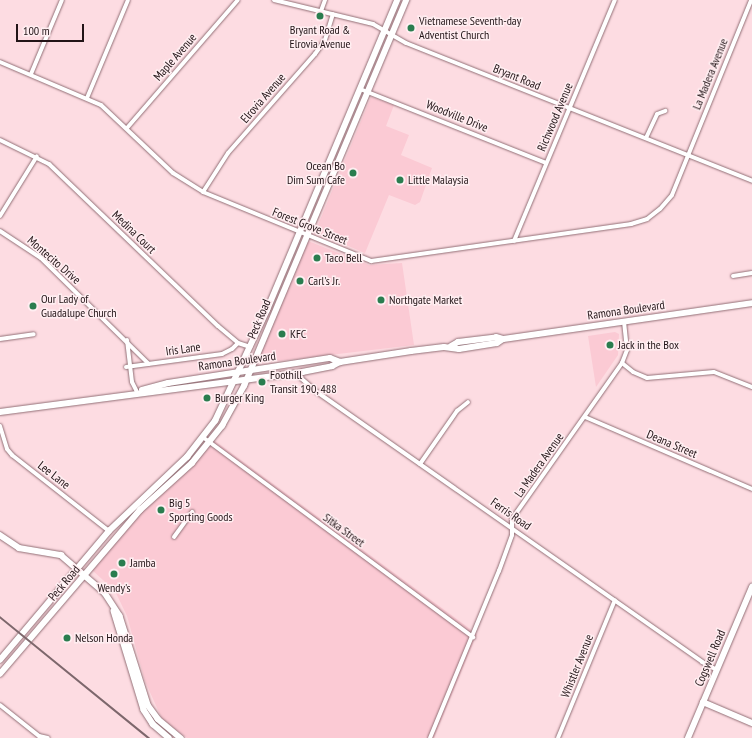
<!DOCTYPE html>
<style>
body{margin:0}
#map{position:relative;width:752px;height:738px;overflow:hidden;background:#fddce2;font-family:"PT Sans Narrow",sans-serif}
div>[style]{position:absolute}
.built>*{inset:0;background:#fbcad4}
.roads{filter:drop-shadow(0 0 1px #926f76) drop-shadow(0 0 1px #926f76)}
.street>*{height:4px;margin:-2px;padding:0 2px;transform-origin:2px;border-radius:2px;background:#fff}
.secondary>*{height:5.5px;margin:-2.75px;padding:0 2.75px;transform-origin:2.75px;border-radius:2.75px;background:#fff}
.primary>*{height:6px;margin:-3px;padding:0 3px;transform-origin:3px;border-radius:3px;background:#fff}
.rail>*{height:1.5px;margin:-0.75px;padding:0 0.75px;transform-origin:0.75px;border-radius:0.75px;background:#7d676c}
.dots>*{width:11px;height:11px;translate:-50% -50%;box-sizing:border-box;border:2px solid #ffeef1;border-radius:50%}
span{translate:-50% -50%;white-space:nowrap;text-align:center;line-height:1.15;-webkit-text-stroke:3px #ffeef1;paint-order:stroke}
.poi-label{font-size:12px;color:#221417}
.left{translate:0 -50%;text-align:left}
.right{translate:-100% -50%;text-align:right}
.street-label{font-size:12px;color:#221417}
.scale{position:absolute;left:16px;top:24px;width:68px;height:18px;box-sizing:border-box;border:2px solid #221417;border-top:0;padding-left:5px;font-size:12px;line-height:14px;white-space:nowrap;color:#221417;-webkit-text-stroke:3px #ffeef1;paint-order:stroke}
</style>
<div id="map">
<div class="built">
<div style="clip-path:polygon(371px 97px,394px 105px,386px 126px,409px 135px,401px 155px,432px 168px,420px 202px,415px 205px,389px 195px,365px 253px,315px 232px)"></div>
<div style="clip-path:polygon(308px 241px,369px 265px,402px 263px,414px 345px,262px 363px,259px 357px)"></div>
<div style="clip-path:polygon(615px 332px,619px 334px,618px 355px,596px 387px,588px 336px)"></div>
<div style="clip-path:polygon(215px 441px,477px 634px,434px 738px,187px 738px,162px 719px,145px 681px,127px 616px,115px 591px,92px 570px,133px 520px)"></div>
</div>
<div class="roads">
<div class="street">
<div style="left:274px;top:0;width:102px;rotate:13.6deg"></div>
<div style="left:373px;top:24px;width:38px;rotate:30deg"></div>
<div style="left:406px;top:43px;width:373px;rotate:21.7deg"></div>
<div style="left:321px;top:11px;width:12px;rotate:-70deg"></div>
<div style="left:0;top:62px;width:110px;rotate:23.1deg"></div>
<div style="left:101px;top:105px;width:99px;rotate:43.4deg"></div>
<div style="left:173px;top:173px;width:36px;rotate:32deg"></div>
<div style="left:203px;top:192px;width:182px;rotate:22.3deg"></div>
<div style="left:371px;top:261px;width:263px;rotate:-8.1deg"></div>
<div style="left:631px;top:224px;width:17px;rotate:-17deg"></div>
<div style="left:647px;top:219px;width:16px;rotate:-38deg"></div>
<div style="left:660px;top:209px;width:18px;rotate:-49deg"></div>
<div style="left:672px;top:195px;width:210px;rotate:-67.9deg"></div>
<div style="left:31px;top:74px;width:80px;rotate:-67.3deg"></div>
<div style="left:360px;top:89px;width:200px;rotate:21.7deg"></div>
<div style="left:87px;top:98px;width:106px;rotate:-67.3deg"></div>
<div style="left:127px;top:128px;width:169px;rotate:-49.1deg"></div>
<div style="left:646px;top:138px;width:26px;rotate:-65deg"></div>
<div style="left:657px;top:114px;width:9px;rotate:-21deg"></div>
<div style="left:0;top:140px;width:55px;rotate:26.1deg"></div>
<div style="left:49px;top:164px;width:234px;rotate:43.8deg"></div>
<div style="left:218px;top:326px;width:26px;rotate:40deg"></div>
<div style="left:238px;top:343px;width:13px;rotate:18deg"></div>
<div style="left:203px;top:192px;width:46px;rotate:-57.3deg"></div>
<div style="left:228px;top:153px;width:132px;rotate:-48.7deg"></div>
<div style="left:315px;top:54px;width:17px;rotate:-54deg"></div>
<div style="left:325px;top:40px;width:27px;rotate:-73deg"></div>
<div style="left:0;top:216px;width:70px;rotate:-58.3deg"></div>
<div style="left:0;top:231px;width:49px;rotate:33.4deg"></div>
<div style="left:41px;top:258px;width:151px;rotate:44.5deg"></div>
<div style="left:514px;top:241px;width:261px;rotate:-67.3deg"></div>
<div style="left:733px;top:276px;width:19px;rotate:-9deg"></div>
<div style="left:0;top:339px;width:34px;rotate:-8deg"></div>
<div style="left:127px;top:340px;width:42px;rotate:83.2deg"></div>
<div style="left:132px;top:382px;width:11px;rotate:63deg"></div>
<div style="left:622px;top:363px;width:14px;rotate:39deg"></div>
<div style="left:633px;top:372px;width:15px;rotate:23deg"></div>
<div style="left:647px;top:378px;width:67px;rotate:-5.1deg"></div>
<div style="left:714px;top:372px;width:41px;rotate:21.5deg"></div>
<div style="left:126px;top:367px;width:97px;rotate:-7.7deg"></div>
<div style="left:222px;top:354px;width:11px;rotate:-27deg"></div>
<div style="left:232px;top:349px;width:8px;rotate:-45deg"></div>
<div style="left:295px;top:373px;width:29px;rotate:41deg"></div>
<div style="left:317px;top:392px;width:470px;rotate:35deg"></div>
<div style="left:702px;top:662px;width:17px;rotate:28deg"></div>
<div style="left:585px;top:417px;width:182px;rotate:23.3deg"></div>
<div style="left:0;top:426px;width:24px;rotate:73deg"></div>
<div style="left:7px;top:449px;width:8px;rotate:50deg"></div>
<div style="left:12px;top:455px;width:123px;rotate:38.1deg"></div>
<div style="left:204px;top:438px;width:335px;rotate:36.5deg"></div>
<div style="left:420px;top:464px;width:65px;rotate:-55.1deg"></div>
<div style="left:457px;top:411px;width:14px;rotate:-39deg"></div>
<div style="left:174px;top:537px;width:31px;rotate:-54deg"></div>
<div style="left:0;top:705px;width:50px;rotate:38.5deg"></div>
<div style="left:39px;top:736px;width:9px;rotate:13deg"></div>
<div style="left:430px;top:738px;width:181px;rotate:-67.6deg"></div>
<div style="left:499px;top:571px;width:38px;rotate:-70deg"></div>
<div style="left:512px;top:535px;width:16px;rotate:-90deg"></div>
<div style="left:512px;top:519px;width:191px;rotate:-54.8deg"></div>
<div style="left:622px;top:363px;width:14px;rotate:-69deg"></div>
<div style="left:627px;top:350px;width:28px;rotate:-96deg"></div>
<div style="left:558px;top:738px;width:149px;rotate:-67.6deg"></div>
</div>
<div class="secondary">
<div style="left:0;top:535px;width:23px;rotate:34deg"></div>
<div style="left:19px;top:548px;width:43px;rotate:9.5deg"></div>
<div style="left:61px;top:555px;width:58px;rotate:40.8deg"></div>
<div style="left:105px;top:593px;width:27px;rotate:57deg"></div>
<div style="left:120px;top:616px;width:93px;rotate:72.5deg"></div>
<div style="left:148px;top:705px;width:17px;rotate:54deg"></div>
<div style="left:158px;top:719px;width:30px;rotate:40deg"></div>
<div style="left:114px;top:611px;width:103px;rotate:73.1deg"></div>
<div style="left:144px;top:710px;width:17px;rotate:57deg"></div>
<div style="left:153px;top:724px;width:21px;rotate:41deg"></div>
<div style="left:0;top:660px;width:169px;rotate:-49.8deg"></div>
<div style="left:109px;top:531px;width:108px;rotate:-43.5deg"></div>
<div style="left:187px;top:457px;width:46px;rotate:-52.1deg"></div>
<div style="left:215px;top:421px;width:123px;rotate:-64.9deg"></div>
<div style="left:267px;top:310px;width:336px;rotate:-67.2deg"></div>
<div style="left:0;top:674px;width:216px;rotate:-49.5deg"></div>
<div style="left:140px;top:510px;width:70px;rotate:-42.1deg"></div>
<div style="left:192px;top:463px;width:48px;rotate:-51deg"></div>
<div style="left:222px;top:426px;width:46px;rotate:-61.2deg"></div>
<div style="left:244px;top:386px;width:419px;rotate:-67.2deg"></div>
<div style="left:703px;top:702px;width:53px;rotate:23.2deg"></div>
<div style="left:688px;top:738px;width:164px;rotate:-67deg"></div>
</div>
<div class="primary">
<div style="left:451px;top:346px;width:8px;rotate:-30deg"></div>
<div style="left:458px;top:342px;width:38px;rotate:-7deg"></div>
<div style="left:496px;top:337px;width:7px;rotate:16deg"></div>
<div style="left:503px;top:339px;width:252px;rotate:-8.2deg"></div>
<div style="left:142px;top:390px;width:27px;rotate:-15deg"></div>
<div style="left:168px;top:383px;width:164px;rotate:-8.8deg"></div>
<div style="left:330px;top:358px;width:11px;rotate:22deg"></div>
<div style="left:0;top:412px;width:305px;rotate:-7.5deg"></div>
<div style="left:302px;top:372px;width:31px;rotate:-11deg"></div>
<div style="left:332px;top:366px;width:9px;rotate:-27deg"></div>
<div style="left:340px;top:362px;width:72px;rotate:-8.8deg"></div>
<div style="left:411px;top:351px;width:33px;rotate:-7deg"></div>
<div style="left:444px;top:347px;width:15px;rotate:8deg"></div>
<div style="left:459px;top:349px;width:38px;rotate:-9deg"></div>
<div style="left:497px;top:343px;width:7px;rotate:-34deg"></div>
</div>
</div>
<div class="rail">
<div style="left:0;top:617px;width:192px;rotate:39.1deg"></div>
</div>
<div class="dots">
<div style="left:320px;top:16px;background:#2a7d4f"></div>
<div style="left:411px;top:28px;background:#2a7d4f"></div>
<div style="left:353px;top:173px;background:#2a7d4f"></div>
<div style="left:400px;top:180px;background:#2a7d4f"></div>
<div style="left:317px;top:258px;background:#2a7d4f"></div>
<div style="left:300px;top:281px;background:#2a7d4f"></div>
<div style="left:381px;top:300px;background:#2a7d4f"></div>
<div style="left:33px;top:306px;background:#2a7d4f"></div>
<div style="left:282px;top:334px;background:#2a7d4f"></div>
<div style="left:610px;top:345px;background:#2a7d4f"></div>
<div style="left:262px;top:382px;background:#2a7d4f"></div>
<div style="left:207px;top:398px;background:#2a7d4f"></div>
<div style="left:161px;top:510px;background:#2a7d4f"></div>
<div style="left:122px;top:563px;background:#2a7d4f"></div>
<div style="left:114px;top:574px;background:#2a7d4f"></div>
<div style="left:67px;top:638px;background:#2a7d4f"></div>
</div>
<div class="poi-label">
<span class="left" style="left:419px;top:28px">Vietnamese Seventh-day<br>Adventist Church</span>
<span style="left:320px;top:37px">Bryant Road &amp;<br>Elrovia Avenue</span>
<span class="right" style="left:345px;top:173px">Ocean Bo<br>Dim Sum Cafe</span>
<span class="left" style="left:408px;top:180px">Little Malaysia</span>
<span class="left" style="left:325px;top:258px">Taco Bell</span>
<span class="left" style="left:308px;top:281px">Carl's Jr.</span>
<span class="left" style="left:41px;top:306px">Our Lady of<br>Guadalupe Church</span>
<span class="left" style="left:389px;top:300px">Northgate Market</span>
<span class="left" style="left:290px;top:334px">KFC</span>
<span class="left" style="left:618px;top:345px">Jack in the Box</span>
<span class="left" style="left:270px;top:382px">Foothill<br>Transit 190, 488</span>
<span class="left" style="left:215px;top:398px">Burger King</span>
<span class="left" style="left:169px;top:510px">Big 5<br>Sporting Goods</span>
<span class="left" style="left:130px;top:563px">Jamba</span>
<span style="left:114px;top:588px">Wendy's</span>
<span class="left" style="left:75px;top:638px">Nelson Honda</span>
</div>
<div class="street-label">
<span style="left:175px;top:57px;rotate:-49deg">Maple Avenue</span>
<span style="left:710px;top:74px;rotate:-68deg">La Madera Avenue</span>
<span style="left:517px;top:77px;rotate:22deg">Bryant Road</span>
<span style="left:263px;top:98px;rotate:-49deg">Elrovia Avenue</span>
<span style="left:457px;top:116px;rotate:22deg">Woodville Drive</span>
<span style="left:555px;top:117px;rotate:-67deg">Richwood Avenue</span>
<span style="left:310px;top:226px;rotate:22deg">Forest Grove Street</span>
<span style="left:134px;top:232px;rotate:44deg">Medina Court</span>
<span style="left:54px;top:260px;rotate:41deg">Montecito Drive</span>
<span style="left:626px;top:310px;rotate:-8deg">Ramona Boulevard</span>
<span style="left:259px;top:319px;rotate:-67deg">Peck Road</span>
<span style="left:183px;top:349px;rotate:-8deg">Iris Lane</span>
<span style="left:237px;top:361px;rotate:-8deg">Ramona Boulevard</span>
<span style="left:672px;top:444px;rotate:23deg">Deana Street</span>
<span style="left:539px;top:465px;rotate:-55deg">La Madera Avenue</span>
<span style="left:54px;top:475px;rotate:38deg">Lee Lane</span>
<span style="left:511px;top:514px;rotate:35deg">Ferris Road</span>
<span style="left:344px;top:530px;rotate:36deg">Sitka Street</span>
<span style="left:64px;top:583px;rotate:-50deg">Peck Road</span>
<span style="left:710px;top:658px;rotate:-67deg">Cogswell Road</span>
<span style="left:577px;top:666px;rotate:-68deg">Whistler Avenue</span>
</div>
<div class="scale">100 m</div>
</div>
